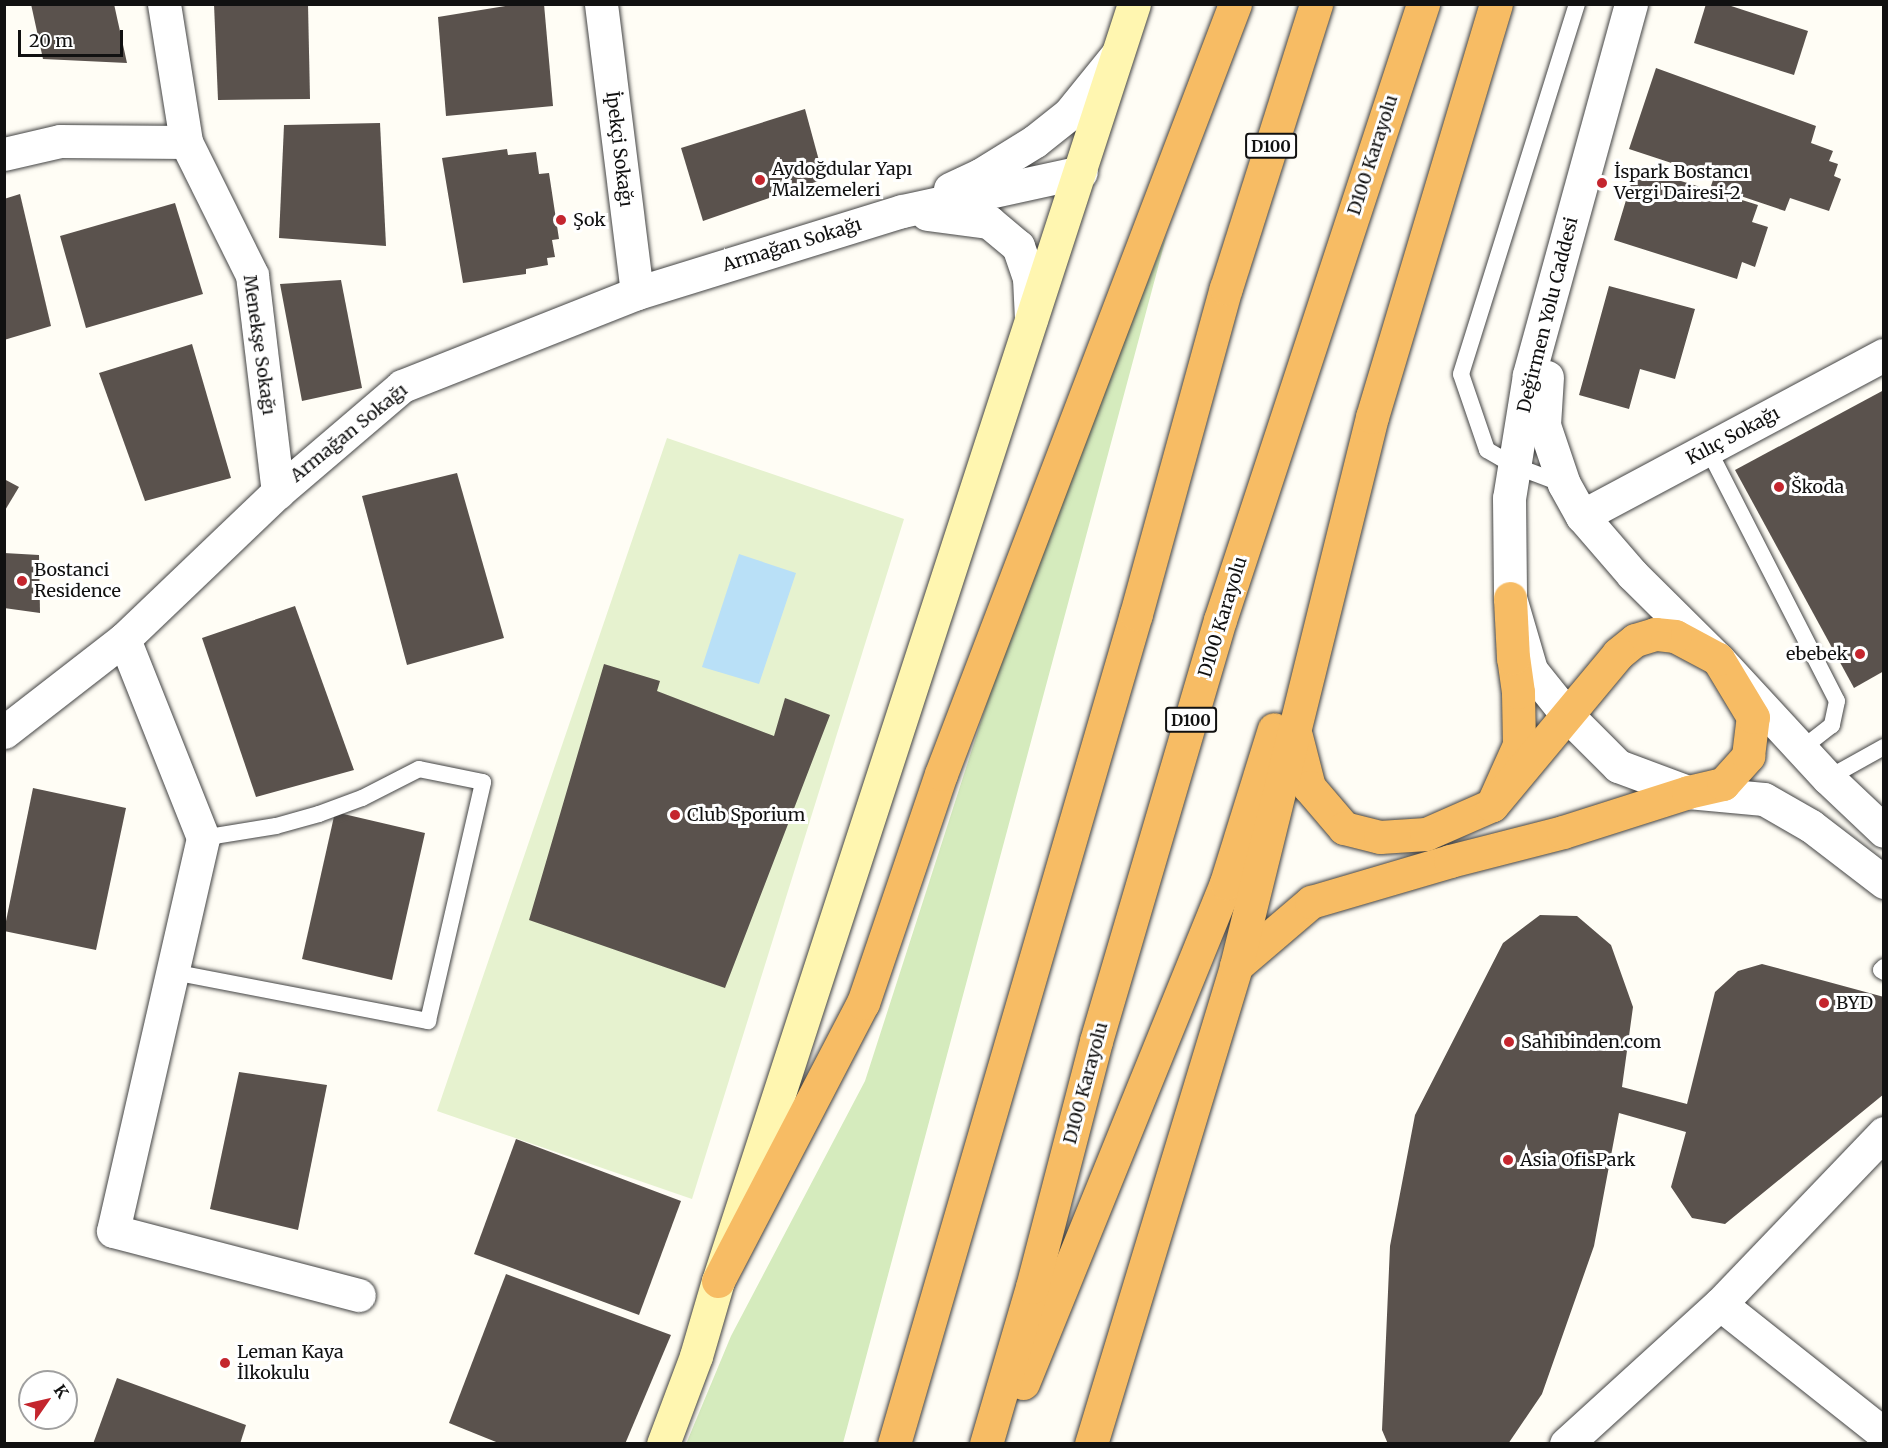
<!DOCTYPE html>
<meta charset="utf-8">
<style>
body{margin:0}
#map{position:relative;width:1888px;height:1448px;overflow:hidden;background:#fffdf5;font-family:Merriweather,serif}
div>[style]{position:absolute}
.green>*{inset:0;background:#d5ebbd}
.pitch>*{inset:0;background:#e6f2cf}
.water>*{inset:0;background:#b9e0f7}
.building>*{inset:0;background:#5a524d}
.roads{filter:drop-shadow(0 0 2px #444) drop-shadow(0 0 2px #444)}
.service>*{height:16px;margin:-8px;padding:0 8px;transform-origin:8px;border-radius:8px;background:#fff}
.minor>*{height:33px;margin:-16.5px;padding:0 16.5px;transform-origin:16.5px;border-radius:16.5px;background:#fff}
.tertiary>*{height:33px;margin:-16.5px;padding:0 16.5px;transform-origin:16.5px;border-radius:16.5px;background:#fff}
.secondary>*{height:33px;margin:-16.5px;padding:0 16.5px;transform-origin:16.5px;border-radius:16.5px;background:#fff6b0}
.trunk>*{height:33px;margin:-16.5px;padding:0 16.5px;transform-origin:16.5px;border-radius:16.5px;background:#f7bc64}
.dots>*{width:16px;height:16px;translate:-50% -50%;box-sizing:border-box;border:3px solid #fff;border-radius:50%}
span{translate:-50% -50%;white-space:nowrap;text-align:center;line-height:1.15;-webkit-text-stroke:6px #fff;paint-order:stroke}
.shield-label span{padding:2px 4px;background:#fff;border:2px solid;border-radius:4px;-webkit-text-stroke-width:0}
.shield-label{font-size:16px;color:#111;font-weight:700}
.street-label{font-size:18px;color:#111}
.poi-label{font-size:18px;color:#111}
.left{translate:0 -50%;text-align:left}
.right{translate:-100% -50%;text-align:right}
.frame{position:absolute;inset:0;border:6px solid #111;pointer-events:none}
.north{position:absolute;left:18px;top:1370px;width:60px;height:60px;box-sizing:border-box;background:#fff;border:2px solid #a0a0a0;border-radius:50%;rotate:56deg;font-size:16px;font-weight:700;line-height:24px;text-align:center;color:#111}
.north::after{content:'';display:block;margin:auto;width:21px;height:27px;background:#c4262e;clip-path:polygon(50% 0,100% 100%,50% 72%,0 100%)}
.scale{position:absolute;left:18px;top:30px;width:105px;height:27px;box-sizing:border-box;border:3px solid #111;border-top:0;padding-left:8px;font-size:18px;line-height:21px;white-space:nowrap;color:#111;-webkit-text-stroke:4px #fff;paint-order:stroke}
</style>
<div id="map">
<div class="green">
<div style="clip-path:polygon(1167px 234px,843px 1443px,686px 1444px,731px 1336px,865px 1081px,995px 678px,1097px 406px)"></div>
</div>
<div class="pitch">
<div style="clip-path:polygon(667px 438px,904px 519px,692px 1199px,437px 1111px)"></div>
</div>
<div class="water">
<div style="clip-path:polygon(739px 554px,796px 573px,759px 684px,702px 667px)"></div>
</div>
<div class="building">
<div style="clip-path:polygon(31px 4px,114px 4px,127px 63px,43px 59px)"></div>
<div style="clip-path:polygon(214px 4px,308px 4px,310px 99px,218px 100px)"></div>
<div style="clip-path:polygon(518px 4px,544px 4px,553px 106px,446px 116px,438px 17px)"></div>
<div style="clip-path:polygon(1706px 4px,1725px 4px,1808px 31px,1794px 75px,1694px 43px)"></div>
<div style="clip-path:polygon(1656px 68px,1816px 126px,1811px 143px,1833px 151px,1829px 161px,1838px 164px,1834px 176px,1841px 179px,1829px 211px,1790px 198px,1785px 211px,1711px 186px,1714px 177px,1629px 149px)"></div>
<div style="clip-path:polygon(805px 109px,824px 179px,703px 221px,681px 148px)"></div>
<div style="clip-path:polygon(380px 123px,386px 246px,279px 238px,284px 125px)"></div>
<div style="clip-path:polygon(507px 149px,508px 155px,536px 152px,539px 174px,549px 173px,559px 239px,552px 240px,555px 257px,547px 258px,548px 265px,526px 269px,526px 274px,463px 283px,442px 158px)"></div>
<div style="clip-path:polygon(1636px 167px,1758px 205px,1752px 222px,1768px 227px,1755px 267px,1742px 262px,1737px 279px,1614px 240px)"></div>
<div style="clip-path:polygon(20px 194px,51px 326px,4px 340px,4px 199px)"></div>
<div style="clip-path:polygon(175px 203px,203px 294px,86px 328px,60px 236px)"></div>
<div style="clip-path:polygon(341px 280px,362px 388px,302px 401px,280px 284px)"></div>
<div style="clip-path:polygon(1609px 286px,1695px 309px,1675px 379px,1640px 369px,1629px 409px,1579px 395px)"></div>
<div style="clip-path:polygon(192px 344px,231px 478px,145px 501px,99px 373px)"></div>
<div style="clip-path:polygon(1884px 390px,1884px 671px,1854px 688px,1735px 470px)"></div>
<div style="clip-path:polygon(457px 473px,504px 638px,407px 665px,362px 496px)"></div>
<div style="clip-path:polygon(4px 479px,19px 487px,4px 512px)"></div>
<div style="clip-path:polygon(4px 553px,39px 555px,40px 613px,4px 608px)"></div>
<div style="clip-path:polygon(295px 606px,354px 770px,256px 797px,202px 638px)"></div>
<div style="clip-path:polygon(604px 664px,660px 681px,657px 691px,774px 736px,785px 698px,830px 715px,725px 988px,529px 920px)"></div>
<div style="clip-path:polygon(33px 788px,126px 808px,96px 950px,4px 931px)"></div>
<div style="clip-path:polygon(335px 812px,425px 833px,392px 980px,302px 959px)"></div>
<div style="clip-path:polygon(1540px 915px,1577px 916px,1611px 945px,1633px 1007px,1622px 1087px,1687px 1104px,1715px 992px,1738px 971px,1762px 964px,1884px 997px,1884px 1094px,1725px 1224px,1692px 1218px,1671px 1187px,1686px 1132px,1619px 1113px,1594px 1246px,1542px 1394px,1508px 1444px,1388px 1444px,1382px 1430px,1390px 1246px,1415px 1115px,1503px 943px)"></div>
<div style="clip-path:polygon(239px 1072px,327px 1085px,298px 1230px,210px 1209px)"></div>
<div style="clip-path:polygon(516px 1139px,681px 1201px,639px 1315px,474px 1254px)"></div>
<div style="clip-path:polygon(506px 1274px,671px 1335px,625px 1444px,501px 1444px,449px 1423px)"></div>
<div style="clip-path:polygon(117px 1378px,246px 1425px,240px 1444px,93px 1444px)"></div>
</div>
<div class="roads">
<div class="service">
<div style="left:1708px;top:449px;width:283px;rotate:62.9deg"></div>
<div style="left:1837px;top:701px;width:25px;rotate:102deg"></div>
<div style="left:1832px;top:725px;width:39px;rotate:142deg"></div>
<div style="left:1563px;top:484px;width:53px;rotate:-159.2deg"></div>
<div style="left:1513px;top:465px;width:30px;rotate:-150deg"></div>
<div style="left:1487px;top:450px;width:80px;rotate:-108.9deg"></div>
<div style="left:1461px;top:374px;width:388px;rotate:-72.6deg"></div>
<div style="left:1828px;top:778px;width:64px;rotate:-29deg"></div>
<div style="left:1884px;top:967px;width:4px;rotate:135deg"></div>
<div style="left:1881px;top:970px;width:4px;rotate:34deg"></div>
<div style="left:173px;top:972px;width:260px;rotate:10.9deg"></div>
<div style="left:428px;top:1021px;width:245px;rotate:-77deg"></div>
<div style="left:483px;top:782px;width:65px;rotate:-168.5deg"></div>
<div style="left:419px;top:769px;width:64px;rotate:153deg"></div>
<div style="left:362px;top:798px;width:46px;rotate:159.6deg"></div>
<div style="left:319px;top:814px;width:45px;rotate:164.4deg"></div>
<div style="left:276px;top:826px;width:74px;rotate:170.7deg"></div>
</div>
<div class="minor">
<div style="left:164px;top:4px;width:140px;rotate:80.9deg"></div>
<div style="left:601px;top:4px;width:291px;rotate:82.9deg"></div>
<div style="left:4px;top:154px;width:57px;rotate:-13.1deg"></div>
<div style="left:60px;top:141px;width:126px;rotate:0.5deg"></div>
<div style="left:186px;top:142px;width:148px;rotate:63.6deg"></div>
<div style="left:252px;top:275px;width:219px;rotate:83.2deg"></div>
<div style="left:950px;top:189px;width:33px;rotate:-25deg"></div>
<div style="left:980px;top:175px;width:65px;rotate:-31.7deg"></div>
<div style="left:1035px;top:141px;width:43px;rotate:-38.5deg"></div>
<div style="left:1069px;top:114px;width:75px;rotate:-51deg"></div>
<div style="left:927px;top:214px;width:63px;rotate:7.4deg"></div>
<div style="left:989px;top:222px;width:38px;rotate:40deg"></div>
<div style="left:1018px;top:246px;width:34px;rotate:71deg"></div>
<div style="left:1029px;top:278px;width:41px;rotate:87.2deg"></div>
<div style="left:1582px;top:516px;width:342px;rotate:-28.1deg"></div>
<div style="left:124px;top:639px;width:214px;rotate:68.3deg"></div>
<div style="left:203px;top:838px;width:403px;rotate:102.9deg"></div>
<div style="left:113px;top:1231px;width:254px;rotate:14.6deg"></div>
<div style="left:4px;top:732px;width:152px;rotate:-37.8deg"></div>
<div style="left:124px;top:639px;width:213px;rotate:-43.7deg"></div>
<div style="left:278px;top:492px;width:163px;rotate:-40.5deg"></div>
<div style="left:402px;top:386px;width:253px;rotate:-21.6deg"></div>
<div style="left:637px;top:293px;width:277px;rotate:-17.2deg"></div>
<div style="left:902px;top:211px;width:183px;rotate:-12.3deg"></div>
<div style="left:1720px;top:1304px;width:209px;rotate:38.4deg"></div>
<div style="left:1566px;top:1444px;width:208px;rotate:-42.3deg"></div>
<div style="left:1720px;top:1304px;width:237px;rotate:-46.2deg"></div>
</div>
<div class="tertiary">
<div style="left:1631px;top:4px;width:385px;rotate:105.4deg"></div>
<div style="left:1529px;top:375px;width:125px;rotate:99.2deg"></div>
<div style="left:1509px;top:498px;width:100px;rotate:89.4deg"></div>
<div style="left:1510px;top:598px;width:75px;rotate:73.7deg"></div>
<div style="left:1531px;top:670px;width:58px;rotate:51.3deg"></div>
<div style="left:1567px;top:715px;width:72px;rotate:45deg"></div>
<div style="left:1618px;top:766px;width:75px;rotate:20.4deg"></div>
<div style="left:1688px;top:792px;width:76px;rotate:5.3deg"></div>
<div style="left:1764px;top:799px;width:54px;rotate:29.9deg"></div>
<div style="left:1811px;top:826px;width:92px;rotate:37.5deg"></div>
<div style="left:1547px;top:377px;width:48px;rotate:93.6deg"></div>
<div style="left:1544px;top:425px;width:62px;rotate:71.3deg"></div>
<div style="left:1564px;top:484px;width:37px;rotate:61deg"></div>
<div style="left:1582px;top:516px;width:77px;rotate:49.2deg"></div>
<div style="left:1632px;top:574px;width:121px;rotate:44.7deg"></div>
<div style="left:1718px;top:659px;width:162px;rotate:47.3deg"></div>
<div style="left:1828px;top:778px;width:77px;rotate:43.4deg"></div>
</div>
<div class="secondary">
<div style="left:663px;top:1444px;width:94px;rotate:-69.4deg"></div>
<div style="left:696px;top:1356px;width:78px;rotate:-73.7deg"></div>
<div style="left:718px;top:1281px;width:1343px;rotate:-71.96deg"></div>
</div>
<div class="trunk">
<div style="left:1296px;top:736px;width:53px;rotate:75.7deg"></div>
<div style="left:1309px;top:787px;width:54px;rotate:49.5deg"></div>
<div style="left:1344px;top:828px;width:37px;rotate:14deg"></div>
<div style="left:1380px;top:837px;width:46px;rotate:-3.7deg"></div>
<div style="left:1426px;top:834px;width:72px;rotate:-23.7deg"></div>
<div style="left:1492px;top:805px;width:66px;rotate:-65.8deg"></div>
<div style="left:1519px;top:745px;width:53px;rotate:-91.1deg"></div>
<div style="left:1518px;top:692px;width:34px;rotate:-98deg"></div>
<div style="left:1513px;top:658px;width:60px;rotate:-92.9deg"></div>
<div style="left:1236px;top:966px;width:99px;rotate:-40.5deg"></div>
<div style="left:1311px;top:902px;width:145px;rotate:-16.4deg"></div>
<div style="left:1450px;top:861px;width:117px;rotate:-14.4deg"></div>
<div style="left:1563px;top:832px;width:131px;rotate:-17.7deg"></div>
<div style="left:1688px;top:792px;width:36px;rotate:-13deg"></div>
<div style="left:1723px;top:784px;width:38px;rotate:-48deg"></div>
<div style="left:1748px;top:756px;width:39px;rotate:-83deg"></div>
<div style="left:1753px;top:717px;width:68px;rotate:-121.1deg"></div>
<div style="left:1718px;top:659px;width:49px;rotate:-151.9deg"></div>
<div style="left:1675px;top:636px;width:20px;rotate:-174deg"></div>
<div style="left:1655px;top:634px;width:21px;rotate:163deg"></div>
<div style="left:1635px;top:640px;width:22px;rotate:141deg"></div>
<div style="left:1618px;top:654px;width:197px;rotate:129.8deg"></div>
<div style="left:718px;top:1281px;width:314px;rotate:-62.5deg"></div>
<div style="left:863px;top:1003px;width:242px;rotate:-71.2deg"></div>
<div style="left:941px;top:774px;width:824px;rotate:-69.1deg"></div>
<div style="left:1023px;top:1383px;width:540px;rotate:-67.9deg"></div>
<div style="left:1226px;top:883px;width:161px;rotate:-72.7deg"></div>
<div style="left:894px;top:1444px;width:865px;rotate:-73.75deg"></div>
<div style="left:1136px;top:614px;width:338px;rotate:-74.6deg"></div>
<div style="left:1226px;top:288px;width:298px;rotate:-72.4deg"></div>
<div style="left:986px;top:1444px;width:164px;rotate:-73.7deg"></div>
<div style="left:1032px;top:1287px;width:254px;rotate:-75.4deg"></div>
<div style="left:1096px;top:1041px;width:439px;rotate:-73.6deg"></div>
<div style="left:1220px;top:620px;width:649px;rotate:-71.76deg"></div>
<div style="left:1091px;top:1444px;width:500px;rotate:-73.1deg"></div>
<div style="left:1236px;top:966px;width:566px;rotate:-76.09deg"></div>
<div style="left:1372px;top:417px;width:431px;rotate:-73.3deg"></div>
</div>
</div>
<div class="dots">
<div style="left:760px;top:180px;background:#c4262e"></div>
<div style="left:1602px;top:183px;background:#c4262e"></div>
<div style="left:561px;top:220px;background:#c4262e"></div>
<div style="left:1779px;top:487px;background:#c4262e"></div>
<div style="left:22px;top:581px;background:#c4262e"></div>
<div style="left:1860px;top:654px;background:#c4262e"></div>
<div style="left:675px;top:815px;background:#c4262e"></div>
<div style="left:1824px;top:1003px;background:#c4262e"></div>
<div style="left:1509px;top:1042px;background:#c4262e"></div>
<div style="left:1508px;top:1160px;background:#c4262e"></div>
<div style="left:225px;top:1363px;background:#c4262e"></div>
</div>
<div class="shield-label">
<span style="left:1271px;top:146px">D100</span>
<span style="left:1191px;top:720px">D100</span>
</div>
<div class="street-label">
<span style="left:619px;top:149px;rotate:83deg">İpekçi Sokağı</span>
<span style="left:1373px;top:155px;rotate:-72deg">D100 Karayolu</span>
<span style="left:792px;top:245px;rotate:-17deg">Armağan Sokağı</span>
<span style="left:1548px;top:315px;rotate:-76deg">Değirmen Yolu Caddesi</span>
<span style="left:259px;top:345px;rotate:82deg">Menekşe Sokağı</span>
<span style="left:349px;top:433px;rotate:-39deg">Armağan Sokağı</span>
<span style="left:1733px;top:436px;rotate:-28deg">Kılıç Sokağı</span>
<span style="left:1223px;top:617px;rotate:-73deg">D100 Karayolu</span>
<span style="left:1086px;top:1083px;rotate:-75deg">D100 Karayolu</span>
</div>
<div class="poi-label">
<span class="left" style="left:772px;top:180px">Aydoğdular Yapı<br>Malzemeleri</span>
<span class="left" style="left:1614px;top:183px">İspark Bostancı<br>Vergi Dairesi-2</span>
<span class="left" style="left:573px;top:220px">Şok</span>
<span class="left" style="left:1791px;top:487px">Škoda</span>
<span class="left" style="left:34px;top:581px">Bostanci<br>Residence</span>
<span class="right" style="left:1848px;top:654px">ebebek</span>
<span class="left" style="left:687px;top:815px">Club Sporium</span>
<span class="left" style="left:1836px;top:1003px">BYD</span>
<span class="left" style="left:1521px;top:1042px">Sahibinden.com</span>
<span class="left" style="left:1520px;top:1160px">Asia OfisPark</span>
<span class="left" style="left:237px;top:1363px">Leman Kaya<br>İlkokulu</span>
</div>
<div class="frame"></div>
<div class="north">K</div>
<div class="scale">20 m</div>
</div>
